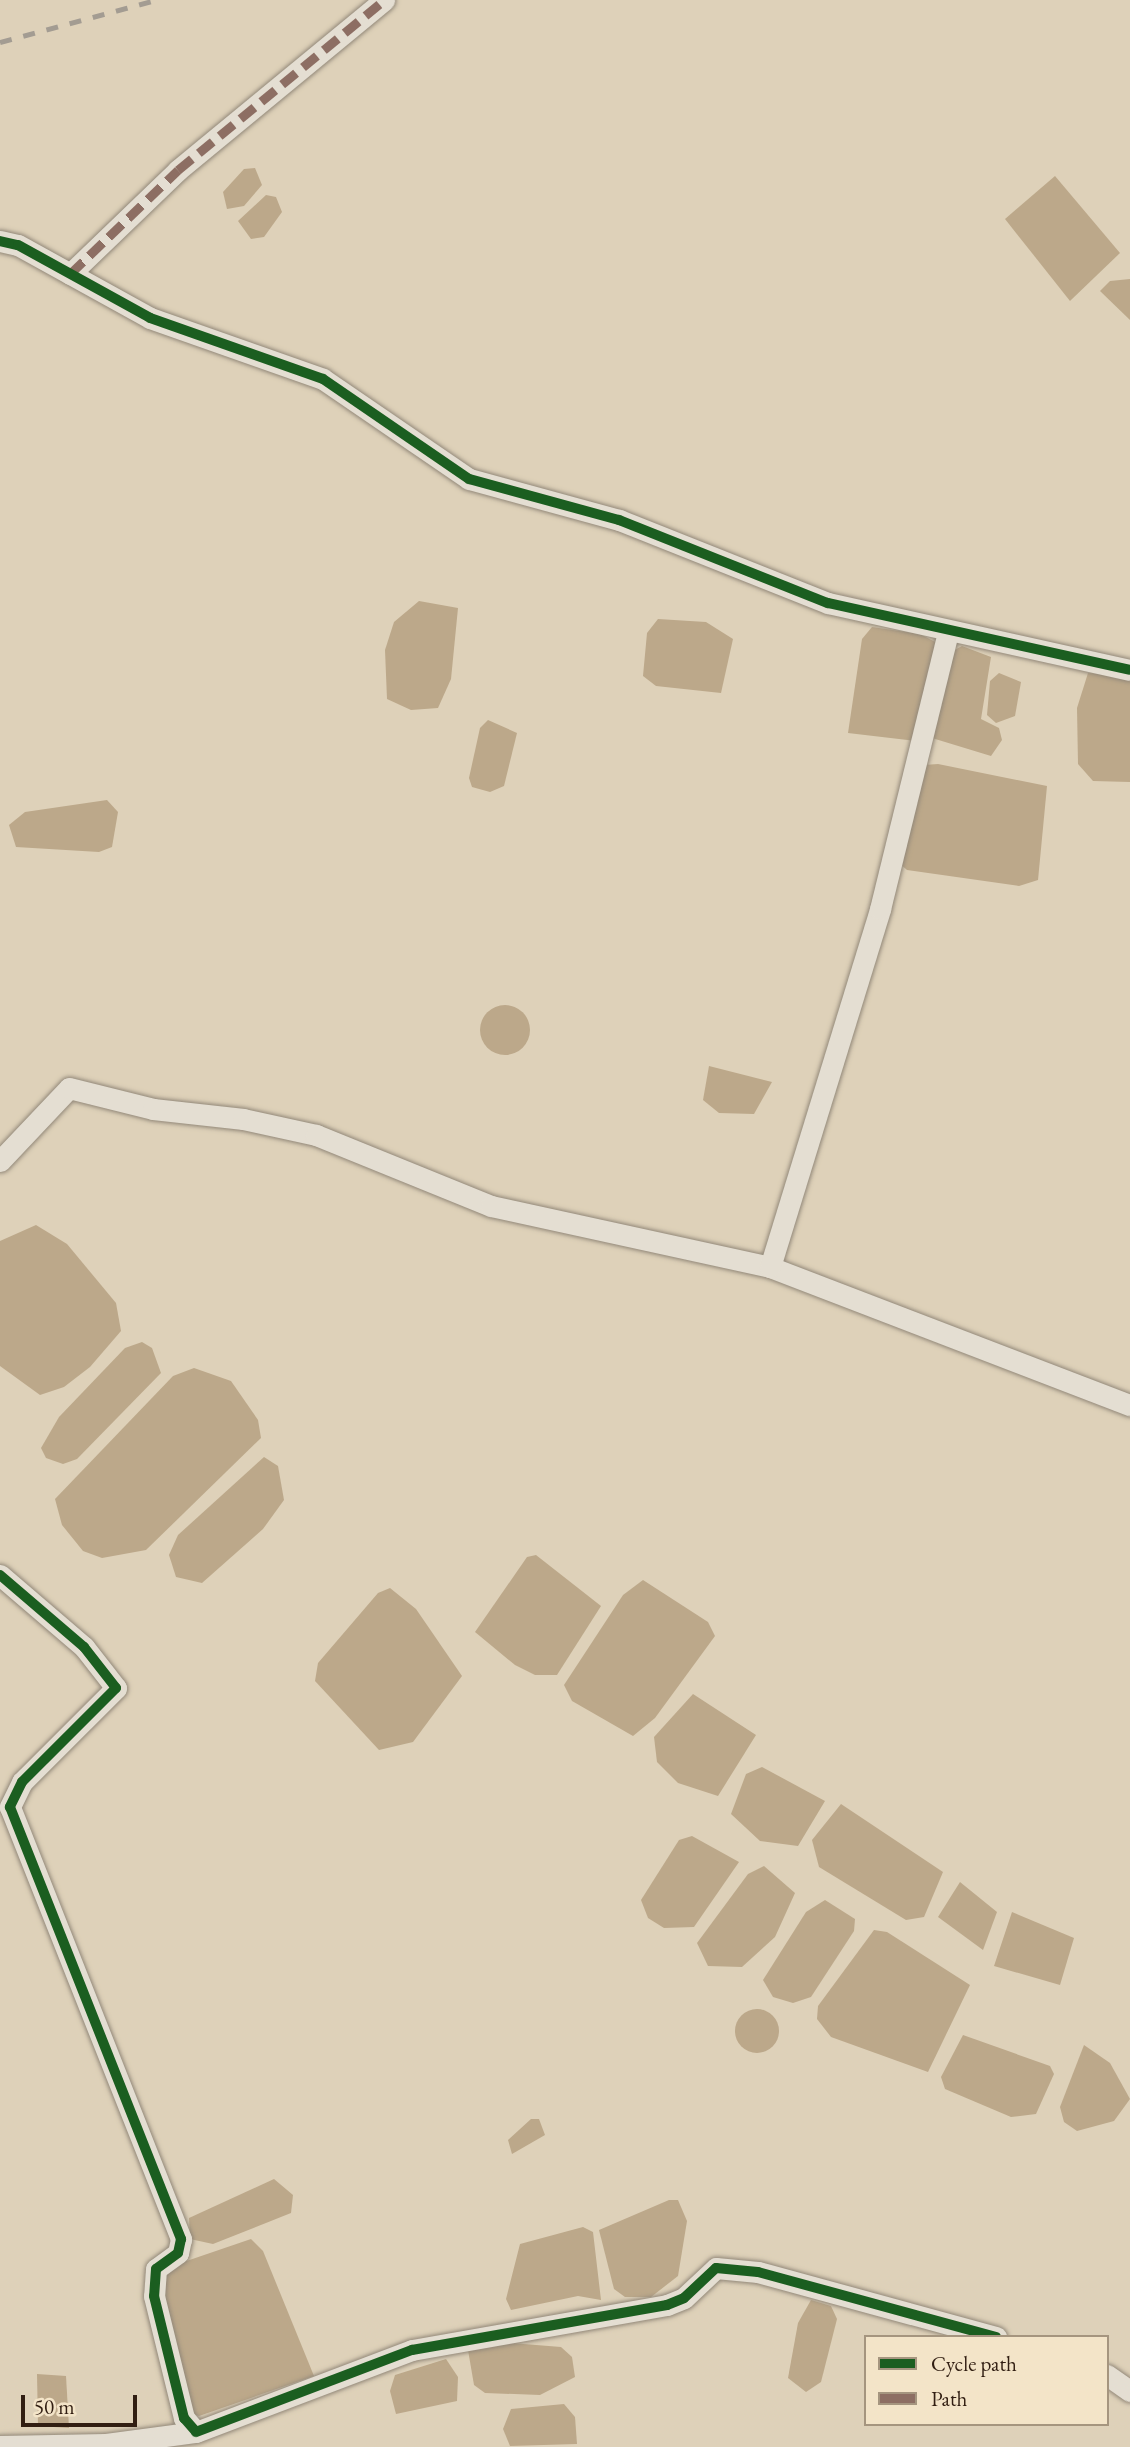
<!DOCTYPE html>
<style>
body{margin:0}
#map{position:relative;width:1130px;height:2447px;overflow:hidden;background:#ded1b9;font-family:"EB Garamond",serif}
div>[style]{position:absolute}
.water>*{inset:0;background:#bca88a}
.round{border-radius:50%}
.roads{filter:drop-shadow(0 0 2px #928879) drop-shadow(0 0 2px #928879)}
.minor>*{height:21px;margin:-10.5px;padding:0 10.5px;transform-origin:10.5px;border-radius:10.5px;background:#e4ded2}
.rail>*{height:4.5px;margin-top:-2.25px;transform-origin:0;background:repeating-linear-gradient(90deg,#a39c92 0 12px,transparent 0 24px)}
.quiet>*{height:9px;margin-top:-4.5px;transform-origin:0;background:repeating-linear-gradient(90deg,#8d6e63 0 18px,transparent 0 27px)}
.cycleway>*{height:10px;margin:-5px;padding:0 5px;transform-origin:5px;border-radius:5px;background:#1b5e20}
span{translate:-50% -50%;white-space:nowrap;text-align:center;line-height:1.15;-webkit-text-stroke:6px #f3e4c8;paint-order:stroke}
.legend{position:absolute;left:864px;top:2335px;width:245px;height:91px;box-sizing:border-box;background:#f3e4c8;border:2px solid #a5957f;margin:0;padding:9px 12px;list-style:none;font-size:21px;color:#311e12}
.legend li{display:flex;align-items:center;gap:14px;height:35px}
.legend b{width:35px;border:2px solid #a5957f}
.scale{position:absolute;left:21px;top:2395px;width:116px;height:32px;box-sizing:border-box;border:4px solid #311e12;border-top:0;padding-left:9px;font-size:21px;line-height:24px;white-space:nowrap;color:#311e12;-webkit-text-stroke:5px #f3e4c8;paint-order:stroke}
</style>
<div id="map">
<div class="water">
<div style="clip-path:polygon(255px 168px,262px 185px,244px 206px,227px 209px,223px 192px,244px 169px)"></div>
<div style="clip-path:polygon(1055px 176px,1120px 253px,1070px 301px,1005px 219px)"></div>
<div style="clip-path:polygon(266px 195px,276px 197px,282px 212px,264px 237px,251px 239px,238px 221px)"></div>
<div style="clip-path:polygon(1130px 279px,1130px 320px,1100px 291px,1110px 281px)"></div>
<div style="clip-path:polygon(419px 601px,458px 608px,451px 679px,438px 708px,411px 710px,387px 699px,385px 650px,394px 622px)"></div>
<div style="clip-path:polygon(658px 619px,706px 622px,733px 639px,721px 693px,656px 686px,643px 676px,647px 633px)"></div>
<div style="clip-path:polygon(872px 627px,920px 634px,939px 644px,916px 741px,848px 733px,862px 639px)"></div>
<div style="clip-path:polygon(962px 646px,991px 657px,981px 719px,999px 728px,1002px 740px,991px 756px,932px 738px,951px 652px)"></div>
<div style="clip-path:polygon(999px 673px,1021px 682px,1015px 716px,996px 723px,987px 715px,990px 681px)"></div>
<div style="clip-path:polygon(1088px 673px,1130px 676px,1130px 782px,1093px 781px,1078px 764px,1077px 708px)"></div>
<div style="clip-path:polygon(488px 720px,517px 733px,504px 786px,490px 792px,472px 787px,469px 778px,480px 728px)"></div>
<div style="clip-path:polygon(938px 764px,1047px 786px,1038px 880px,1019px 886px,907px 870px,899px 863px,924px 765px)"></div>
<div style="clip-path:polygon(107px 800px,118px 812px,112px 847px,99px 852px,16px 847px,9px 825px,25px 812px)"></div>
<div class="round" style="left:480px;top:1005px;width:50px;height:50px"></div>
<div style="clip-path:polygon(709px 1066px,772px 1082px,754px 1114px,719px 1113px,703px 1100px)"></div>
<div style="clip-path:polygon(36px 1225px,67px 1244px,116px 1303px,121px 1331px,90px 1367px,64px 1387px,40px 1395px,0 1366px,0 1241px)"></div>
<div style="clip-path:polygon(142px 1342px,152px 1348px,161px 1373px,77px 1459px,63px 1464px,46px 1458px,41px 1448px,59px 1417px,125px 1348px)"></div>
<div style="clip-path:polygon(194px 1368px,231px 1381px,258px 1420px,261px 1438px,146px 1550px,102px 1558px,83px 1551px,62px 1525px,55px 1499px,173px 1376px)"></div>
<div style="clip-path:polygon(264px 1457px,278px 1466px,284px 1500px,263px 1529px,202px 1583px,176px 1577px,169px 1555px,178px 1535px)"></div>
<div style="clip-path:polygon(536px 1555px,601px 1606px,557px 1675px,535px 1675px,515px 1665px,475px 1632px,527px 1557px)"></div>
<div style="clip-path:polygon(643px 1580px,708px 1622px,715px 1636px,655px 1718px,633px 1736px,572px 1701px,564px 1685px,623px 1595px)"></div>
<div style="clip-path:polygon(390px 1588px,416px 1609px,462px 1676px,413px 1742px,379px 1750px,315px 1681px,318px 1663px,378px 1593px)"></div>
<div style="clip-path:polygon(693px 1694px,756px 1735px,718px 1796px,678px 1783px,657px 1762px,654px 1737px)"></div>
<div style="clip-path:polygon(762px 1767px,825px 1801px,798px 1846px,760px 1841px,731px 1814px,746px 1774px)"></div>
<div style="clip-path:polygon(841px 1804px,943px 1872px,924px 1917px,906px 1920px,819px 1867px,812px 1840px)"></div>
<div style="clip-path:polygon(692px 1836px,739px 1862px,694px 1927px,664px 1928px,648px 1918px,641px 1900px,679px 1840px)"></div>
<div style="clip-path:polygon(764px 1866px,795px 1893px,775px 1937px,742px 1967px,708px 1966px,697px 1943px,748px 1874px)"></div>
<div style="clip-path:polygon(960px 1882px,997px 1912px,983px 1950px,938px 1917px)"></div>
<div style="clip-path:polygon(825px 1900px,855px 1919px,854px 1931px,811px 1997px,793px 2003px,773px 1997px,763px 1980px,806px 1912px)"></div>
<div style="clip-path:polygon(1012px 1912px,1074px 1938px,1060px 1985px,994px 1966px)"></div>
<div style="clip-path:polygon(874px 1930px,887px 1932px,970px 1985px,928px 2072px,831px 2037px,817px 2019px,818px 2006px)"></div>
<div class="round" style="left:735px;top:2009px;width:44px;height:44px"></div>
<div style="clip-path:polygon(963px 2035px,1050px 2066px,1054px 2074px,1036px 2114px,1011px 2117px,945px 2089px,941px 2077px)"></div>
<div style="clip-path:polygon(1084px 2045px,1110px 2063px,1130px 2099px,1114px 2121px,1077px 2131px,1064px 2122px,1060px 2107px)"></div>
<div style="clip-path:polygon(531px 2119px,539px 2119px,545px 2135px,512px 2154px,508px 2140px)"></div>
<div style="clip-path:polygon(274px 2179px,293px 2195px,291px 2213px,213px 2244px,190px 2239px,189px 2218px)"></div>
<div style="clip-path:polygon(669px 2200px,678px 2200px,687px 2221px,678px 2276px,651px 2297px,625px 2297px,614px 2289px,599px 2230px)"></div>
<div style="clip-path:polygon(583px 2227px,593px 2232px,601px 2300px,578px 2296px,511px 2310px,506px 2299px,520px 2244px)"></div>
<div style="clip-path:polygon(251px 2239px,263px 2251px,314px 2376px,199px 2416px,192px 2414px,160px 2286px,169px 2267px)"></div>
<div style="clip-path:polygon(811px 2300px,831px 2306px,837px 2319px,821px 2382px,806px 2392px,788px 2378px,798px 2323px)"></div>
<div style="clip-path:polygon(487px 2341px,561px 2347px,572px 2357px,575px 2377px,540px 2395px,485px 2393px,474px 2385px,468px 2350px)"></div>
<div style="clip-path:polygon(446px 2359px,458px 2377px,457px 2401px,396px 2414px,390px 2391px,395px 2375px)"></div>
<div style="clip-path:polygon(37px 2374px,66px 2376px,69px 2428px,38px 2426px)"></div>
<div style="clip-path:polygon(564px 2404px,575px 2417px,577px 2444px,510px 2446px,503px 2429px,511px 2409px)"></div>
</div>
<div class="roads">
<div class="minor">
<div style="left:0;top:241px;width:18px;rotate:13deg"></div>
<div style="left:18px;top:245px;width:151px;rotate:28.9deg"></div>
<div style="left:150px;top:318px;width:183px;rotate:19.4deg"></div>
<div style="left:323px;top:379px;width:177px;rotate:34.4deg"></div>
<div style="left:469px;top:479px;width:156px;rotate:15.3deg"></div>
<div style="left:619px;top:520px;width:225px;rotate:21.7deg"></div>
<div style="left:828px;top:603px;width:309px;rotate:12.5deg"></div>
<div style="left:70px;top:274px;width:150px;rotate:-43.9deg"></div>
<div style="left:178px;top:170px;width:267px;rotate:-39.5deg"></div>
<div style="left:0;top:1161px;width:100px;rotate:-46.6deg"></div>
<div style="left:69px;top:1088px;width:87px;rotate:14deg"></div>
<div style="left:153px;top:1109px;width:91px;rotate:6.3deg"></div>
<div style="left:243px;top:1119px;width:75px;rotate:12.4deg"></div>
<div style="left:316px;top:1135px;width:189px;rotate:22.1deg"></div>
<div style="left:491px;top:1206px;width:286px;rotate:12.3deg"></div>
<div style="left:770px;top:1267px;width:386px;rotate:21deg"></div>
<div style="left:770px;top:1267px;width:375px;rotate:-72.9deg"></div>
<div style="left:880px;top:909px;width:285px;rotate:-76.2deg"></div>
<div style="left:0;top:1575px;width:111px;rotate:40.6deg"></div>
<div style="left:84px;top:1647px;width:52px;rotate:52deg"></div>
<div style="left:116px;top:1688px;width:133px;rotate:135deg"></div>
<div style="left:22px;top:1782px;width:28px;rotate:116deg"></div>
<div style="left:10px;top:1807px;width:465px;rotate:68.4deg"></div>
<div style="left:181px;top:2239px;width:14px;rotate:102deg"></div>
<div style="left:178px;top:2253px;width:27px;rotate:144deg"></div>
<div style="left:156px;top:2269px;width:27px;rotate:94deg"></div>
<div style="left:154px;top:2296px;width:126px;rotate:76.2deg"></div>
<div style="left:184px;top:2418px;width:18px;rotate:49deg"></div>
<div style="left:196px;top:2432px;width:231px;rotate:-20.8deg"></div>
<div style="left:412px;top:2350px;width:259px;rotate:-10deg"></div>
<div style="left:667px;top:2305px;width:18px;rotate:-22deg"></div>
<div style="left:684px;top:2298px;width:44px;rotate:-43.2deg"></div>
<div style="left:716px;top:2268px;width:42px;rotate:5.4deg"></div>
<div style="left:758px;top:2272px;width:247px;rotate:15.3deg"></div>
<div style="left:1107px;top:2375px;width:28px;rotate:35deg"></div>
<div style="left:0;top:2446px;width:106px;rotate:-1.1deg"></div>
<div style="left:106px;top:2444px;width:91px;rotate:-7.6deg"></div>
</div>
</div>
<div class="rail">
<div style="left:0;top:42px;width:162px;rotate:-15.1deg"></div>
</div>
<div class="quiet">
<div style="left:70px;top:274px;width:150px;rotate:-43.9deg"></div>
<div style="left:178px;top:170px;width:267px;rotate:-39.5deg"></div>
</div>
<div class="cycleway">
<div style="left:0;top:241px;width:18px;rotate:13deg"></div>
<div style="left:18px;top:245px;width:151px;rotate:28.9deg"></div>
<div style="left:150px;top:318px;width:183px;rotate:19.4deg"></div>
<div style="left:323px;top:379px;width:177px;rotate:34.4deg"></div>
<div style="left:469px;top:479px;width:156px;rotate:15.3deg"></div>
<div style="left:619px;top:520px;width:225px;rotate:21.7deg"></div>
<div style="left:828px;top:603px;width:309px;rotate:12.5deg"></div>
<div style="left:0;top:1575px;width:111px;rotate:40.6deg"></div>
<div style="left:84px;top:1647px;width:52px;rotate:52deg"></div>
<div style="left:116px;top:1688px;width:133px;rotate:135deg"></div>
<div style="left:22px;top:1782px;width:28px;rotate:116deg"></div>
<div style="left:10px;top:1807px;width:465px;rotate:68.4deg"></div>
<div style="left:181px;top:2239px;width:14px;rotate:102deg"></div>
<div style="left:178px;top:2253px;width:27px;rotate:144deg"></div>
<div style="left:156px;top:2269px;width:27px;rotate:94deg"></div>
<div style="left:154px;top:2296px;width:126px;rotate:76.2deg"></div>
<div style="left:184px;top:2418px;width:18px;rotate:49deg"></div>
<div style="left:196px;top:2432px;width:231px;rotate:-20.8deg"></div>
<div style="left:412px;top:2350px;width:259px;rotate:-10deg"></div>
<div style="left:667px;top:2305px;width:18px;rotate:-22deg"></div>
<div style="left:684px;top:2298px;width:44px;rotate:-43.2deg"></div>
<div style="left:716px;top:2268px;width:42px;rotate:5.4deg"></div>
<div style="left:758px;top:2272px;width:247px;rotate:15.3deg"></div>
</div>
<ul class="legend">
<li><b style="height:9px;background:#1b5e20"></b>Cycle path</li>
<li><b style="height:9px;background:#8d6e63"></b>Path</li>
</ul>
<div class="scale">50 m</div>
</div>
